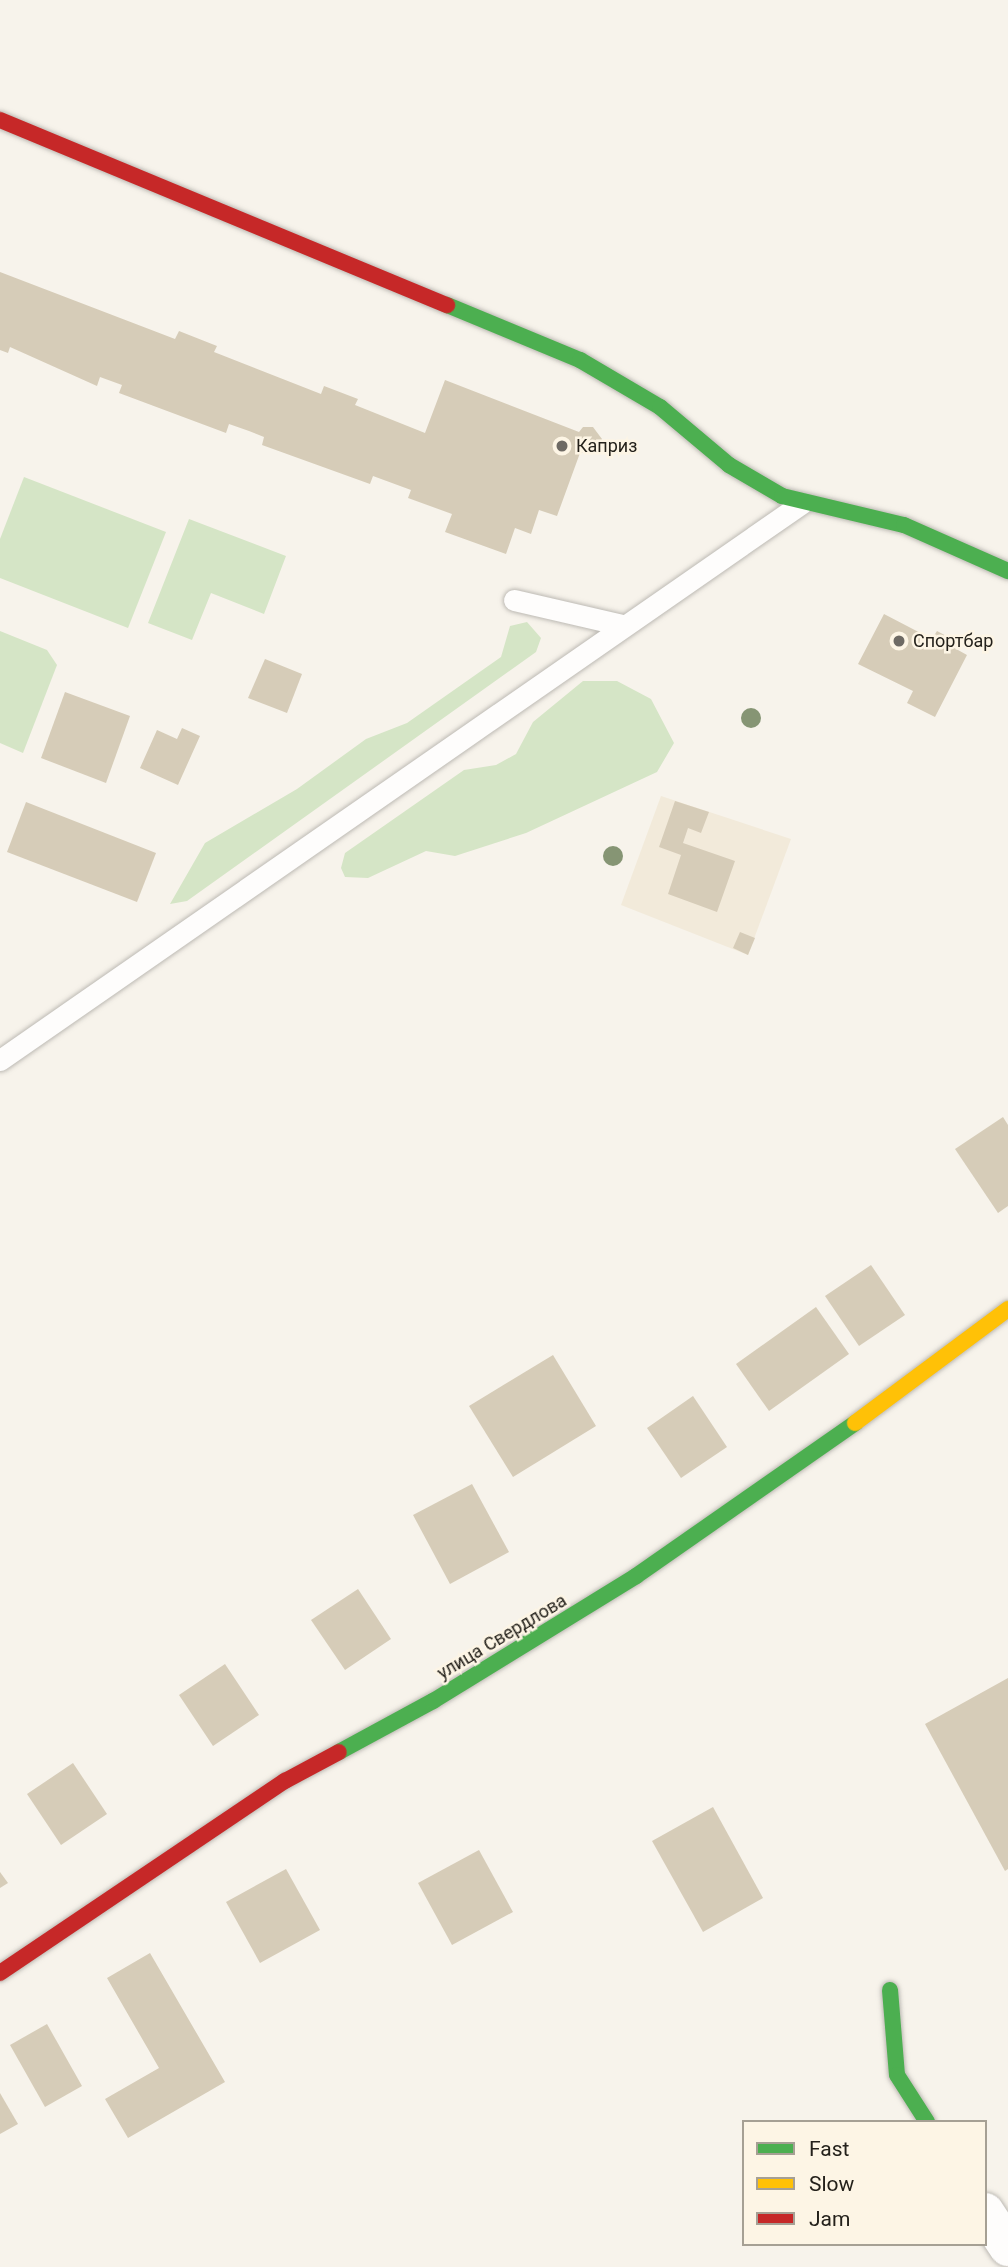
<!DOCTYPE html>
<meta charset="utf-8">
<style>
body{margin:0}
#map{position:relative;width:1008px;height:2267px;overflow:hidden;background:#f7f3eb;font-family:Roboto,sans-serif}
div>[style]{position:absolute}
.built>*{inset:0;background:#f2eada}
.green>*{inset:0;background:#d5e5c6}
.building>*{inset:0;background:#d6ccb8}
.roads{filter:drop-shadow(0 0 2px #bdbab4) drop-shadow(0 0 2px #bdbab4)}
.lane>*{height:21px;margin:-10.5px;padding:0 10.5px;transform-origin:10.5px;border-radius:10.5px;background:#fefdfc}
.street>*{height:38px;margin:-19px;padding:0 19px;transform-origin:19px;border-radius:19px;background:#fefdfc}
.fast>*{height:16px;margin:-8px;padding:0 8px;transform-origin:8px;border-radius:8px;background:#4caf50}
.slow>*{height:16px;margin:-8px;padding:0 8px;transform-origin:8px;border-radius:8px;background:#ffc107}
.jam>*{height:16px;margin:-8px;padding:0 8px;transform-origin:8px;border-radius:8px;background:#c62828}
.trees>*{width:20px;height:20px;margin:-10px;border-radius:50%;background:#869574}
.dots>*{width:19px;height:19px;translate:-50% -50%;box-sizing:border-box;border:4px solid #fdf5e5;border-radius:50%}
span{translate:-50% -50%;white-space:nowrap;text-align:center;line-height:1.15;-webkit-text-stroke:5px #fdf5e5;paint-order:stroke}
.poi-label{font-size:18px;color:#24211b}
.left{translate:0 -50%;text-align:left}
.street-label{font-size:18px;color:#24211b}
.legend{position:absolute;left:742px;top:2120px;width:245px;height:126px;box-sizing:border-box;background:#fdf5e5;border:2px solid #a6a094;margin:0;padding:9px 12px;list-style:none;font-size:21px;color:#24211b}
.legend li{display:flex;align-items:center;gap:14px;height:35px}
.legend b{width:35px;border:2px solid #a6a094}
</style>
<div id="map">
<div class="built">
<div style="clip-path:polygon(661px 796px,791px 839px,748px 955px,621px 905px)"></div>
</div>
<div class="green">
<div style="clip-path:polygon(24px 477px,166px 532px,128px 628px,0 578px,0 539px)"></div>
<div style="clip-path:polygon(189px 519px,286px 556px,264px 614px,211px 593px,192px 640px,148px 623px)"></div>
<div style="clip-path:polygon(527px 622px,541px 638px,536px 652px,187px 901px,170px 904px,205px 843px,297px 789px,366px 739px,407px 723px,501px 657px,510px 626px)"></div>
<div style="clip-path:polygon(0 631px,47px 650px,57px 665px,23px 753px,0 743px)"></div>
<div style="clip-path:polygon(583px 681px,617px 681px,651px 699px,674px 743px,657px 772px,526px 833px,455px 856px,426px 851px,368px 878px,345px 877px,341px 868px,345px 853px,464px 770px,496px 765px,516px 754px,533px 722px)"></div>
</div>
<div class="building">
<div style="clip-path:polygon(0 272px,175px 339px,179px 331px,217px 346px,214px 352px,321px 394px,324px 386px,358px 399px,355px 405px,425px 433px,445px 380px,579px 432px,583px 427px,593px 427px,602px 439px,597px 448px,580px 453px,557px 516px,539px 510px,531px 534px,515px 528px,506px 554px,445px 532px,452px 514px,408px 498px,411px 490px,373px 476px,370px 484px,262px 445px,264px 437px,249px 431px,229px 424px,226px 433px,119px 393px,122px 385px,100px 377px,97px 386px,10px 347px,8px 353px,0 350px)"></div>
<div style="clip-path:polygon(884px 614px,932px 639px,937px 631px,952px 639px,949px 645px,967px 655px,935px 717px,907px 703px,913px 691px,858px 664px)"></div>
<div style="clip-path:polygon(265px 659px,302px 674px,287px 713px,248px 698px)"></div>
<div style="clip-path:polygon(65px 692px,130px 716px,106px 783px,41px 758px)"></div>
<div style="clip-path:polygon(182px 728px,200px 736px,178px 785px,140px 768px,157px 730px,177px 739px)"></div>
<div style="clip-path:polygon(675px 801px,709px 812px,701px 833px,688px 828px,683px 843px,735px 861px,717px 912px,668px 894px,681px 855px,659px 847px)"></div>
<div style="clip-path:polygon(26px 802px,156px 853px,137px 902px,7px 852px)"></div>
<div style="clip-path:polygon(740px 932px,755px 938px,748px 955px,733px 948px)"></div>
<div style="clip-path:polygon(1003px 1117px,1008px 1125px,1008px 1206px,998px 1213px,955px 1149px)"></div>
<div style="clip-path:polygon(871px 1265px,905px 1315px,859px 1346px,825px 1296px)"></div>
<div style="clip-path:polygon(816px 1307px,849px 1354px,769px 1411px,736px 1364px)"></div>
<div style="clip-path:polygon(553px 1355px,596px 1426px,513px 1477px,469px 1406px)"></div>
<div style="clip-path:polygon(693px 1396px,727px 1447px,681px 1478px,647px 1428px)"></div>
<div style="clip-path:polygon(472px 1484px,509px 1552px,450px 1584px,413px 1515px)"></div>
<div style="clip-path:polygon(358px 1589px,391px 1639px,345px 1670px,311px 1620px)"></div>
<div style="clip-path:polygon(225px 1664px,259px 1715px,213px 1746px,179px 1695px)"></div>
<div style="clip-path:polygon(1008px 1678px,1008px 1869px,1005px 1871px,925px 1724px)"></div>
<div style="clip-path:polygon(73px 1763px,107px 1814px,61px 1845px,27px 1794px)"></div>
<div style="clip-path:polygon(713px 1807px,763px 1898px,703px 1932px,652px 1841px)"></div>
<div style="clip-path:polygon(479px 1850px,513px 1912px,452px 1945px,418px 1883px)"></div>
<div style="clip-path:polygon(286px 1869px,320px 1930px,260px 1963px,226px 1902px)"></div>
<div style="clip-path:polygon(0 1872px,8px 1883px,0 1888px)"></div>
<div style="clip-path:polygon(150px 1953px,225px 2082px,128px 2138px,105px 2099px,159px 2068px,107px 1978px)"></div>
<div style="clip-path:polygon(47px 2024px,82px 2086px,45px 2107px,10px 2045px)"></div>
<div style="clip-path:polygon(0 2093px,18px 2124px,0 2134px)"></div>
</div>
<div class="roads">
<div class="lane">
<div style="left:514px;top:600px;width:111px;rotate:13deg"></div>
<div style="left:0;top:1060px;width:976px;rotate:-34.78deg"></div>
</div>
<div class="street">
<div style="left:985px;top:2212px;width:42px;rotate:56.7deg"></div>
</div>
<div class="fast">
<div style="left:447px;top:305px;width:144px;rotate:22.5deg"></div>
<div style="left:580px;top:360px;width:93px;rotate:30.4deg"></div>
<div style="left:660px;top:407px;width:90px;rotate:40deg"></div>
<div style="left:729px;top:465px;width:61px;rotate:30.3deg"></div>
<div style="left:782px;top:496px;width:125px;rotate:13.4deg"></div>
<div style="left:904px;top:525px;width:114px;rotate:23.9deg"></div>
<div style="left:339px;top:1752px;width:107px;rotate:-28.5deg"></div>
<div style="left:433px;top:1701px;width:238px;rotate:-31.6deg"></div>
<div style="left:636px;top:1576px;width:267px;rotate:-34.9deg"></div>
<div style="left:890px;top:1990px;width:85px;rotate:85.3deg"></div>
<div style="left:897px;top:2075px;width:56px;rotate:57.4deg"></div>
</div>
<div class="slow">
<div style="left:855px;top:1423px;width:191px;rotate:-36.7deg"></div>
</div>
<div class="jam">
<div style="left:0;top:120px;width:484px;rotate:22.5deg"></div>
<div style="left:0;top:1973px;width:344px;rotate:-34deg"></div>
<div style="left:285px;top:1781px;width:61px;rotate:-28.2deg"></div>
</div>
</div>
<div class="trees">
<div style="left:751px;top:718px"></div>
<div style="left:613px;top:856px"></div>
</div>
<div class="dots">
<div style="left:562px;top:446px;background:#6e6a64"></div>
<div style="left:899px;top:641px;background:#6e6a64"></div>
</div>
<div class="poi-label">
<span class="left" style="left:576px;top:446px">Каприз</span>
<span class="left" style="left:913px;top:641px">Спортбар</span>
</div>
<div class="street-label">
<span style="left:502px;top:1637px;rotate:-31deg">улица Свердлова</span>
</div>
<ul class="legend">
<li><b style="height:9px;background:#4caf50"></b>Fast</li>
<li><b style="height:9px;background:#ffc107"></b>Slow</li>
<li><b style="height:9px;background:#c62828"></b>Jam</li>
</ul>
</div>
